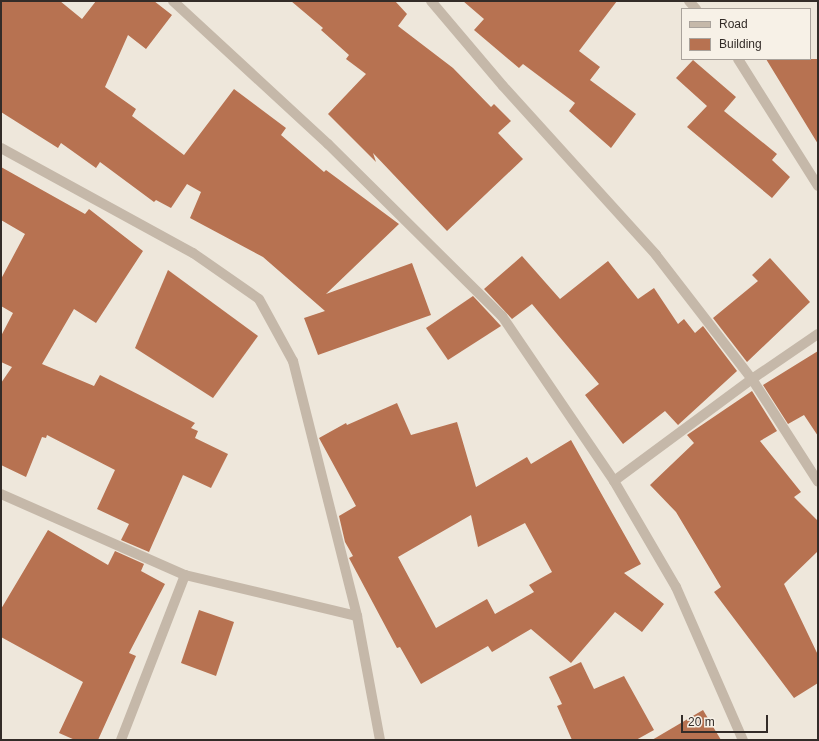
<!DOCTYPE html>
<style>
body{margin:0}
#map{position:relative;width:819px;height:741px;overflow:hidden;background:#eee7db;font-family:Arial,sans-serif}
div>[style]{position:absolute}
.building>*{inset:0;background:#b77251}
.street>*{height:10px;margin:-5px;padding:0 5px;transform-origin:5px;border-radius:5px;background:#c5b8a9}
span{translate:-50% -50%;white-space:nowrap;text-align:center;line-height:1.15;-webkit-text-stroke:4px #f7f1e7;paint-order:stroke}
.frame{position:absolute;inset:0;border:2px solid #332c28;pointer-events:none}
.legend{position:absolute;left:681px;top:8px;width:130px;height:52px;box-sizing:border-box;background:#f7f1e7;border:1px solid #a9a29b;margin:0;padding:5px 7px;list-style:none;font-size:12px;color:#332c28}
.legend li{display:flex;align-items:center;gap:8px;height:20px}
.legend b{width:20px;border:1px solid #a9a29b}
.scale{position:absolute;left:681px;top:715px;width:87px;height:18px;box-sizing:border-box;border:2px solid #332c28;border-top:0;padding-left:5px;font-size:12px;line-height:14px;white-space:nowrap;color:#332c28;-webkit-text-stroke:3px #f7f1e7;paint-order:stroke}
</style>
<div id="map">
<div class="building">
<div style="clip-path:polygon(1px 1px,60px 1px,82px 19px,96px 1px,154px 1px,172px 15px,146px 49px,128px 35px,105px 87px,136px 109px,132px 116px,184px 155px,234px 89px,286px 128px,281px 135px,324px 172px,326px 170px,399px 224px,326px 294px,412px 263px,431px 315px,318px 355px,304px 318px,325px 311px,263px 257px,190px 218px,201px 192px,187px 184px,171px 208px,156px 200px,154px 202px,100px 162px,96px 168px,61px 143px,58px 148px,1px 112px)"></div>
<div style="clip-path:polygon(291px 1px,395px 1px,407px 14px,398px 26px,453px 68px,491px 107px,494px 104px,511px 121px,498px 133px,523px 159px,447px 231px,373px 153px,376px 162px,328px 114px,366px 74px,346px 59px,349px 55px,321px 30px,323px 28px)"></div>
<div style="clip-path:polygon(463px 1px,617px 1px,579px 51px,600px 67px,590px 80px,636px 114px,611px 148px,569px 111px,575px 103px,523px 64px,519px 68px,474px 30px,484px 19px)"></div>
<div style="clip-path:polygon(766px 59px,818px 59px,818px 144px,796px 108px)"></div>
<div style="clip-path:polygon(693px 60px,736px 97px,724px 111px,777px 154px,772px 160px,790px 177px,772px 198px,687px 127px,707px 106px,676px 78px)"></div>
<div style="clip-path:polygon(1px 167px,85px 214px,89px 209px,143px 251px,96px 323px,74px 309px,42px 364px,94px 386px,100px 375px,195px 423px,191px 428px,198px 431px,195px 438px,228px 454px,211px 488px,183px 475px,149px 552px,121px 540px,129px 524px,97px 509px,115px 470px,47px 435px,46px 438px,42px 437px,26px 477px,1px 465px,1px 383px,12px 367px,1px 362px,1px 336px,13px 313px,1px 306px,1px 279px,25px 234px,1px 220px)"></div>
<div style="clip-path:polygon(522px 256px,560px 299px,608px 261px,638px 299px,654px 288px,678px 324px,684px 319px,695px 333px,703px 326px,737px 371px,678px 425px,665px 411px,623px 444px,585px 395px,599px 384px,532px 304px,512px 319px,484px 289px)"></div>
<div style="clip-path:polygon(770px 258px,810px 302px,747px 362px,713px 318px,758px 281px,752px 275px)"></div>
<div style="clip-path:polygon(168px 270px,258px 336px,213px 398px,135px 348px)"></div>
<div style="clip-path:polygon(473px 296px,501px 326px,448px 360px,426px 328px)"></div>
<div style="clip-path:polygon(818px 351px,818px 436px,804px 415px,788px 424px,763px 385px)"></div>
<div style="clip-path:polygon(752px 391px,777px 431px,760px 441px,801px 492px,794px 497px,818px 521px,818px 551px,784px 584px,818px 655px,818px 683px,794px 698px,714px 592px,721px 587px,676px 512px,650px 485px,694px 443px,687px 435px)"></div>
<div style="clip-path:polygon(evenodd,397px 403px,411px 435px,457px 422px,476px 487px,527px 457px,531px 464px,571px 440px,641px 564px,624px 573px,664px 604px,642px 632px,615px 612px,571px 663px,531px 629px,492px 652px,488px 646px,421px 684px,400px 647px,397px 648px,349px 558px,353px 556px,345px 542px,339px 516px,356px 506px,319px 438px,346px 423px,347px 425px,397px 403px,471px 515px,478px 547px,525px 523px,552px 572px,529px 585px,534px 592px,495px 614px,487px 599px,436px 628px,398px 557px,471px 515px)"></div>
<div style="clip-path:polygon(48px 530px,108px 565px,115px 551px,144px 564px,141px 571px,165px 584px,129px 653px,136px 656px,98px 740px,75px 740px,59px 733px,83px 682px,1px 637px,1px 609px)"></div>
<div style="clip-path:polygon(199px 610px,234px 622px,216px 676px,181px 663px)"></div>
<div style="clip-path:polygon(581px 662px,594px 689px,624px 676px,654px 730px,636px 740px,572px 740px,557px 706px,562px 704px,549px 677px)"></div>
<div style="clip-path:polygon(703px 710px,721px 740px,652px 740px)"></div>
</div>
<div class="street">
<div style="left:173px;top:1px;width:211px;rotate:42.7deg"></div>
<div style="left:328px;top:144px;width:245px;rotate:44.7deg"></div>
<div style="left:502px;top:316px;width:199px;rotate:55.8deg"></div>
<div style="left:614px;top:481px;width:123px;rotate:59.7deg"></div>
<div style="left:676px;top:587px;width:167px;rotate:66.4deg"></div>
<div style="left:431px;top:1px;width:111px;rotate:49.7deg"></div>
<div style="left:503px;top:86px;width:228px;rotate:47.8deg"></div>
<div style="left:656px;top:255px;width:157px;rotate:52.3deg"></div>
<div style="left:752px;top:379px;width:122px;rotate:57.3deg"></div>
<div style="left:689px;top:1px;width:11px;rotate:49deg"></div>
<div style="left:738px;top:59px;width:150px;rotate:57.8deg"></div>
<div style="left:1px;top:148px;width:219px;rotate:28.7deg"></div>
<div style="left:193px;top:253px;width:80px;rotate:34.9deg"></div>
<div style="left:259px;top:299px;width:71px;rotate:61.3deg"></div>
<div style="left:293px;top:361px;width:263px;rotate:75.9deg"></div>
<div style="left:357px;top:616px;width:126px;rotate:79.5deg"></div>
<div style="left:614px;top:481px;width:172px;rotate:-36.5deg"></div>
<div style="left:752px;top:379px;width:80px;rotate:-34.3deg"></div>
<div style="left:1px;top:494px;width:201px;rotate:23.8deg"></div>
<div style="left:185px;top:575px;width:177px;rotate:13.4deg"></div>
<div style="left:121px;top:740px;width:177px;rotate:-68.8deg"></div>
</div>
<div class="frame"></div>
<ul class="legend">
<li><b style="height:5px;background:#c5b8a9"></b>Road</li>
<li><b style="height:11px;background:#b77251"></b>Building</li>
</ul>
<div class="scale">20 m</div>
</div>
